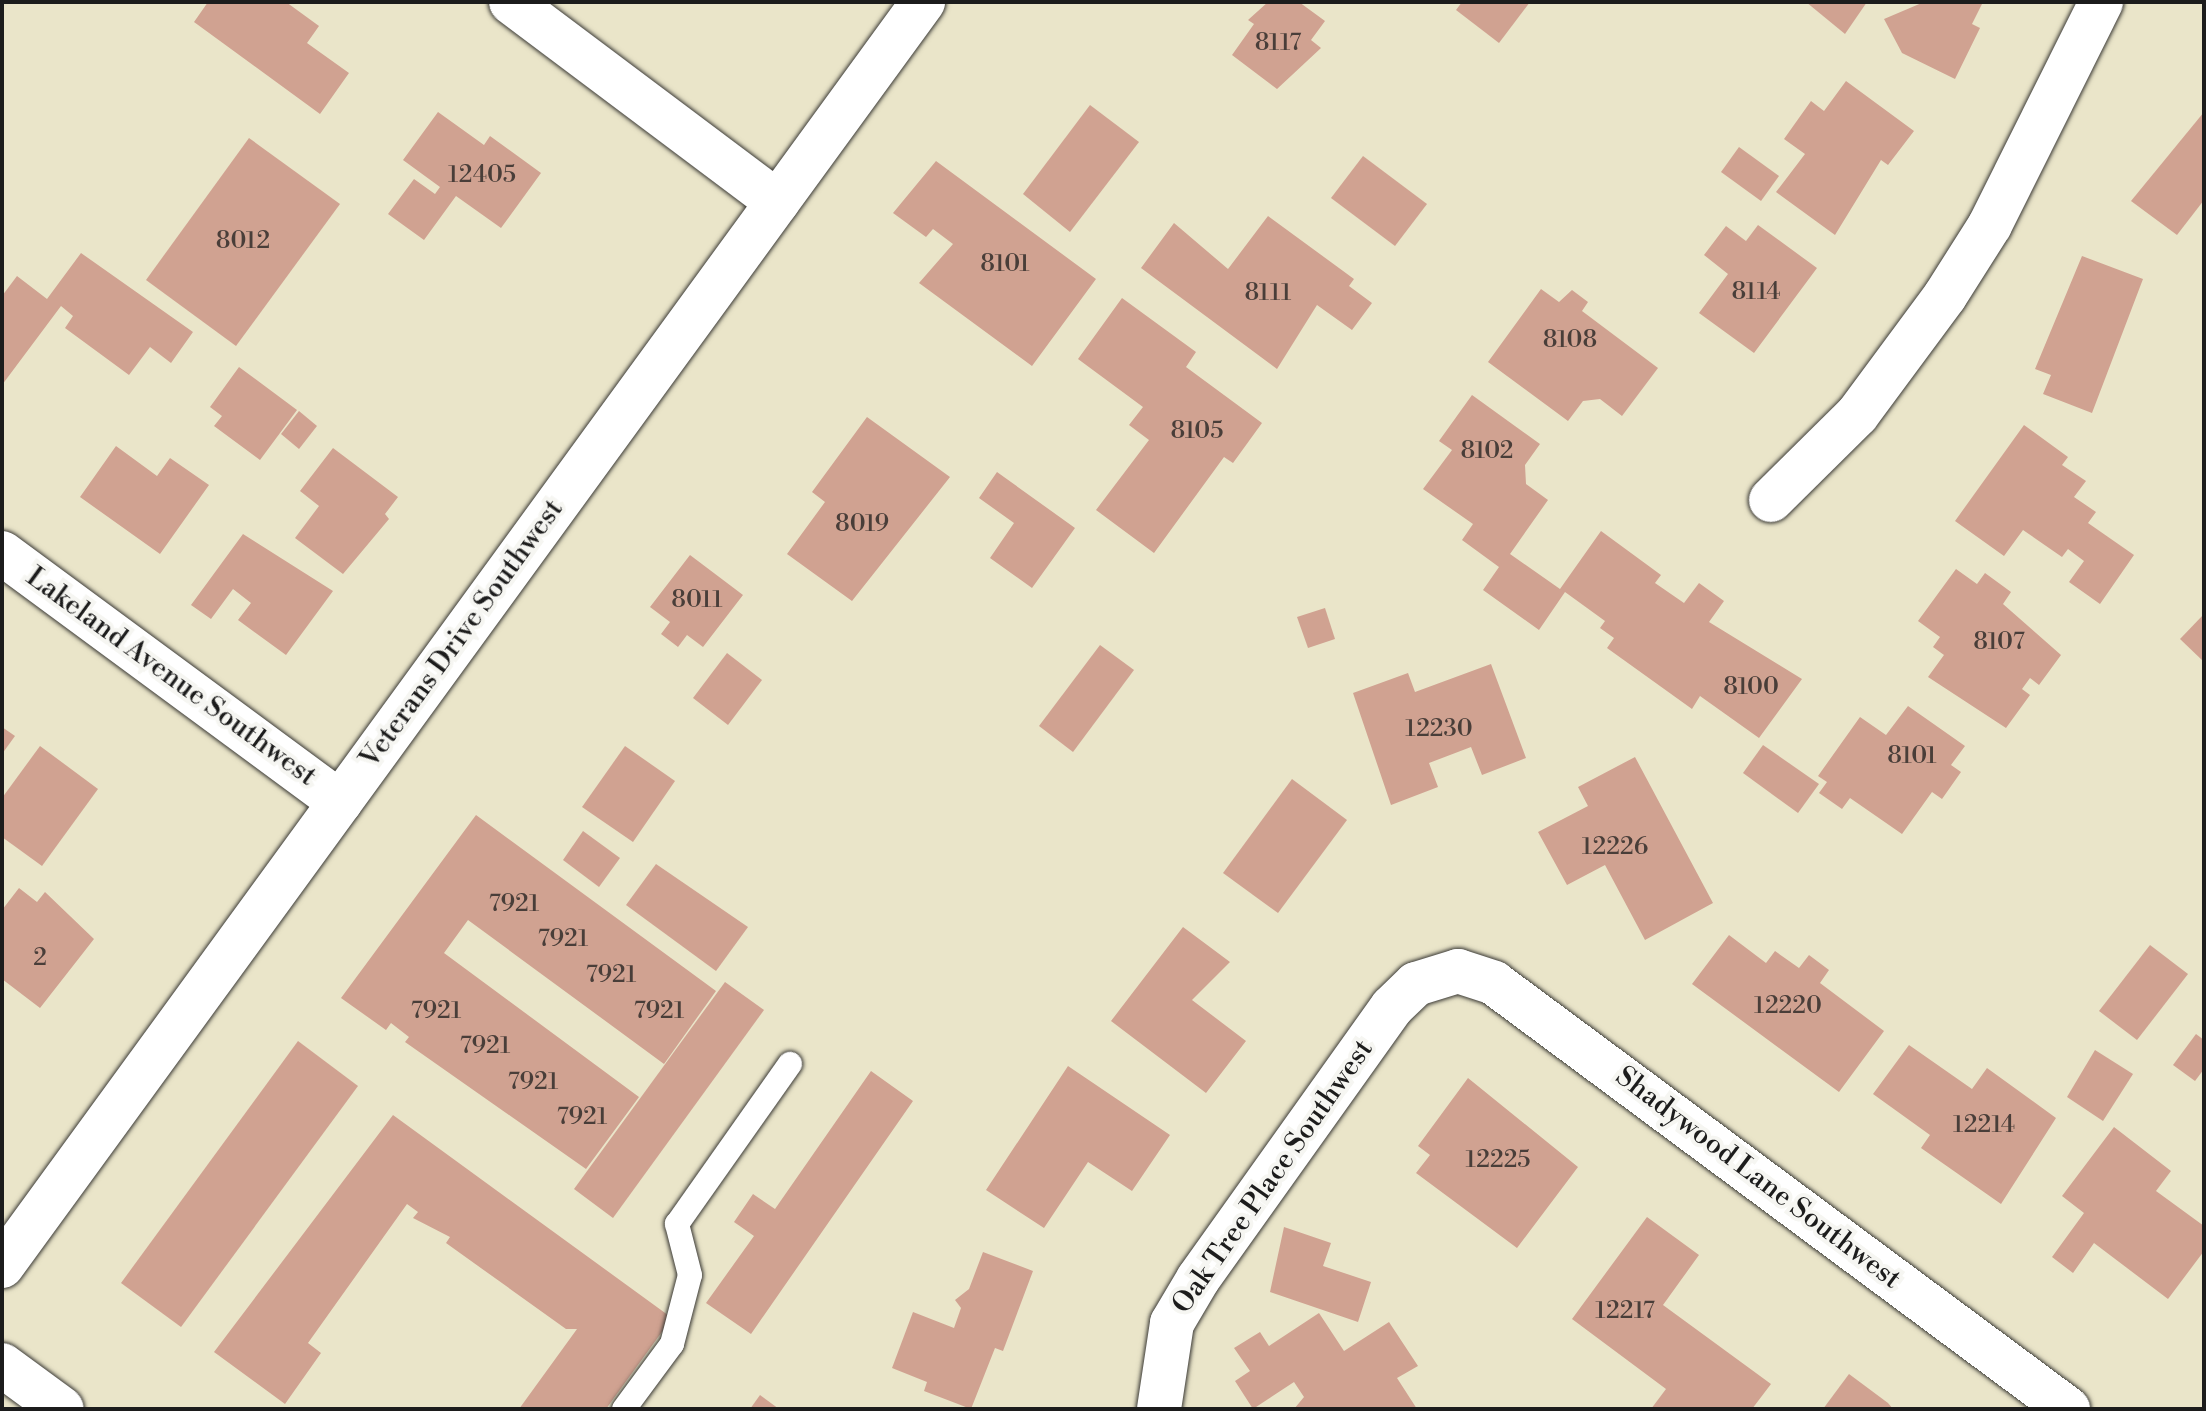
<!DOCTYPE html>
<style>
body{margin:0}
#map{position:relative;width:2206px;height:1411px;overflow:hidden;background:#eae5c9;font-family:"Libre Bodoni",serif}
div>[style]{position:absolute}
.building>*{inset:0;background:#d0a291}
.roads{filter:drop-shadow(0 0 2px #3b3a36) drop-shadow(0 0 2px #3b3a36)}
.lane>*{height:24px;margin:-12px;padding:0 12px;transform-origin:12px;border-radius:12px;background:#fff}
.street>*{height:44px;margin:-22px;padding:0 22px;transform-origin:22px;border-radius:22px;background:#fff}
.secondary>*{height:44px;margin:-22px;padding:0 22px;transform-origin:22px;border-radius:22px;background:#fff}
span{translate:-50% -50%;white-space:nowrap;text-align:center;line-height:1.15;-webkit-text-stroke:8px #f6f6f2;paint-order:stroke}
.number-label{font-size:24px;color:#493e39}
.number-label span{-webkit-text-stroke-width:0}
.street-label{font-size:28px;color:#1c1c1c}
.frame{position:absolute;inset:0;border:4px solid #1c1c1c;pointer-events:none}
</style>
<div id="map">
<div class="building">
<div style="clip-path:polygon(208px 2px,286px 2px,319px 26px,307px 43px,349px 73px,320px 114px,194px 22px)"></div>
<div style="clip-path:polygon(1268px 2px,1299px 2px,1325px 21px,1311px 40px,1321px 48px,1277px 89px,1232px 55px,1254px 24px,1248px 20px)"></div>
<div style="clip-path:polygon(1462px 2px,1530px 2px,1499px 43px,1456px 10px)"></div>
<div style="clip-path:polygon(1806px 2px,1867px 2px,1845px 34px)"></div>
<div style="clip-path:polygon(1924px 2px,1983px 2px,1972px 24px,1980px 28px,1955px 79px,1902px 53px,1884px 19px)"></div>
<div style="clip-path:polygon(1846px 81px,1914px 131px,1888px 165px,1881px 160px,1835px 235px,1776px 192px,1805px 154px,1784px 139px,1811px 101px,1824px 111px)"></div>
<div style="clip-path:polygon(1090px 105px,1139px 142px,1070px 232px,1023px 194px)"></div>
<div style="clip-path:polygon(438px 112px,484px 145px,490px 136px,541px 173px,501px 228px,456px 196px,424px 240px,388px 214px,414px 179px,435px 194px,440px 187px,403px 160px)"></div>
<div style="clip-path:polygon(2204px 112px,2204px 200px,2177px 235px,2131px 201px)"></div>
<div style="clip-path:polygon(249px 138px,340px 204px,236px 346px,146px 280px)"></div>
<div style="clip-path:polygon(1739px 147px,1779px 176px,1761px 201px,1721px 172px)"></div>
<div style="clip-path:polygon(1363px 156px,1427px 204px,1395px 246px,1331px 198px)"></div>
<div style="clip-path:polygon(936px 161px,1096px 279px,1032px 366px,919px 283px,953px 244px,933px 229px,926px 237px,893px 213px)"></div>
<div style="clip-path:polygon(1268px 216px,1354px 279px,1349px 286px,1372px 303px,1352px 330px,1317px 305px,1277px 369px,1141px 268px,1174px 223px,1228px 269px)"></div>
<div style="clip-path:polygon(1758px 225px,1817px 268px,1754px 353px,1699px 313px,1728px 274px,1704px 255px,1726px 226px,1746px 241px)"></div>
<div style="clip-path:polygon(81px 253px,193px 332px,171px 363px,150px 347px,129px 375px,65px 328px,73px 316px,61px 306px,2px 385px,2px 296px,17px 276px,47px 299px)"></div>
<div style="clip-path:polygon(2082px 256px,2143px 279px,2092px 413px,2043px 394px,2051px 375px,2035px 369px)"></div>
<div style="clip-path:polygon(1541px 289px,1559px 302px,1572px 290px,1588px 302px,1582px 311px,1658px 368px,1622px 416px,1600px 399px,1583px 401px,1568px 421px,1488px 362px)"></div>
<div style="clip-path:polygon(1122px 298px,1196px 352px,1186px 367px,1262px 423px,1233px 463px,1224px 457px,1154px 553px,1096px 510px,1149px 440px,1129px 425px,1143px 407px,1078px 359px)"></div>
<div style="clip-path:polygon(239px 367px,297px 410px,260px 460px,214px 426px,222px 416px,210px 407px)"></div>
<div style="clip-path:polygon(1472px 395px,1540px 444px,1525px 465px,1526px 484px,1548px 500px,1510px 554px,1560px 589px,1601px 531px,1661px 575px,1655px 583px,1684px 603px,1699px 583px,1724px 601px,1709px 622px,1802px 679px,1759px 738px,1700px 696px,1692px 709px,1607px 648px,1614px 638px,1600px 628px,1605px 621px,1565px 592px,1539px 630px,1483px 590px,1499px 567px,1462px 540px,1473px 524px,1423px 489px,1452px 450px,1439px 441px)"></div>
<div style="clip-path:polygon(299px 411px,317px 426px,299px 449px,281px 434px)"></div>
<div style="clip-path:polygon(867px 417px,950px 477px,852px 601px,787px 554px,825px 502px,812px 492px)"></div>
<div style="clip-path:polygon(2024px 425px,2068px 457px,2062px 465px,2086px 481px,2074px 497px,2096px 512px,2088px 523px,2134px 555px,2100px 604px,2069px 582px,2084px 561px,2068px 549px,2062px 557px,2023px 530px,2004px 556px,1955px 521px)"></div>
<div style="clip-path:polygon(116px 446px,157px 476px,170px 458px,209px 485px,160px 554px,80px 497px)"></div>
<div style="clip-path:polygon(333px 448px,398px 497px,385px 514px,389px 519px,343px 574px,295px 538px,319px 506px,300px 491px)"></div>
<div style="clip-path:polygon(997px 472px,1075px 528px,1032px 588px,990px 558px,1014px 523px,979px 498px)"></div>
<div style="clip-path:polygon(243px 534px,333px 591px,286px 655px,238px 620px,251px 603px,233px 589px,211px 619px,191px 605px)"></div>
<div style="clip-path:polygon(690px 555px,743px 595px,703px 647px,687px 635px,678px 647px,661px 634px,670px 622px,650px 607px)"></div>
<div style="clip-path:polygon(1956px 569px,1977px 584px,1985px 573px,2011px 592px,2003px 604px,2061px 655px,2039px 685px,2030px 678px,2022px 689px,2030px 695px,2006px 728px,1928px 677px,1944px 655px,1933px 647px,1940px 637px,1918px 621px)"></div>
<div style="clip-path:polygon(1325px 608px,1335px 639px,1308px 648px,1297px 617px)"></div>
<div style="clip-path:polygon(2204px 614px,2204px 662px,2180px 639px)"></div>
<div style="clip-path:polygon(1100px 645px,1134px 670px,1073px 752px,1039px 726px)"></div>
<div style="clip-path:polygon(727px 653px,762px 680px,728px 725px,693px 698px)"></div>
<div style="clip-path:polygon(1491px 664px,1526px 758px,1482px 775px,1471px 747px,1429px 763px,1438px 787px,1391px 805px,1353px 693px,1408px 673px,1415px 692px)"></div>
<div style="clip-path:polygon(1908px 706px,1965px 746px,1951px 765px,1961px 772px,1942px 799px,1932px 792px,1902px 834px,1850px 798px,1842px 809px,1819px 793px,1827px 782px,1818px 776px,1860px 717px,1886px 735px)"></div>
<div style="clip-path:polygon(2px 727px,15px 736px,2px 754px)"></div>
<div style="clip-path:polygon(1763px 745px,1819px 784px,1798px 813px,1743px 773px)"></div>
<div style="clip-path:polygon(40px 746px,98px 789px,42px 866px,2px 837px,2px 798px)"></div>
<div style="clip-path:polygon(625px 746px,675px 781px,633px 842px,582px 807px)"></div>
<div style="clip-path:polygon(1635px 757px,1713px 903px,1645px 940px,1605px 865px,1567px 885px,1538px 832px,1588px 806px,1578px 787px)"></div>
<div style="clip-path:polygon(1292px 779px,1347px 820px,1278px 913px,1223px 873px)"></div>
<div style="clip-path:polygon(476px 815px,716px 991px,664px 1064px,468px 920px,444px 953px,639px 1097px,586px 1169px,405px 1042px,409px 1037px,391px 1023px,386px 1030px,341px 998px)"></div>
<div style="clip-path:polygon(583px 831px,620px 858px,599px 887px,563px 860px)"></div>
<div style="clip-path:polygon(656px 864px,748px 927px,716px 971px,626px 905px)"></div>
<div style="clip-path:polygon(19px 888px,37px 902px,45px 892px,94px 939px,40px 1008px,2px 979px,2px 910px)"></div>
<div style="clip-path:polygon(1183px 927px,1230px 962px,1192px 1000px,1246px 1041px,1206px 1093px,1111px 1021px)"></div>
<div style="clip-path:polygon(1729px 935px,1766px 963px,1775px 951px,1799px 968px,1809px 955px,1829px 970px,1820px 983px,1884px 1031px,1839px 1092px,1692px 984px)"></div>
<div style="clip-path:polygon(2150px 945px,2188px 974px,2137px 1040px,2099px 1011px)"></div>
<div style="clip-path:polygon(725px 982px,764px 1010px,613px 1218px,574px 1189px)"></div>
<div style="clip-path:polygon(2196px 1034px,2204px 1040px,2204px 1069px,2195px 1081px,2173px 1065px)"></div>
<div style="clip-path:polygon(298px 1041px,358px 1086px,181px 1327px,121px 1283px)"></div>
<div style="clip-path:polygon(1909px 1045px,1972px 1089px,1987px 1068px,2056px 1118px,2001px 1204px,1921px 1148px,1930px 1135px,1873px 1094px)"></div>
<div style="clip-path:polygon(2095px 1050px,2133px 1074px,2103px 1121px,2067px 1097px)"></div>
<div style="clip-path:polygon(1068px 1066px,1170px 1135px,1132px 1191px,1088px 1162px,1044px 1228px,986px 1190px)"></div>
<div style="clip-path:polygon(871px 1071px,913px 1101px,751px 1334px,706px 1303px,754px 1236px,734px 1222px,753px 1194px,775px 1209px)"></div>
<div style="clip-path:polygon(1468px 1078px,1578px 1167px,1517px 1248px,1416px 1173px,1430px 1155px,1418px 1146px)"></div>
<div style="clip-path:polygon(393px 1115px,672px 1318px,606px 1409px,519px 1409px,577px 1329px,566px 1329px,446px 1243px,450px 1237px,413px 1218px,418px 1212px,407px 1204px,308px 1343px,321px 1353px,285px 1404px,214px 1352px)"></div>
<div style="clip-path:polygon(2114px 1127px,2171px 1171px,2156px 1191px,2204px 1226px,2204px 1251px,2168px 1299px,2094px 1243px,2073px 1273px,2052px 1257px,2084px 1213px,2062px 1196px)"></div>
<div style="clip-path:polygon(1647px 1217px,1699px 1255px,1663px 1305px,1771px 1384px,1752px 1409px,1651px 1409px,1666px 1389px,1572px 1319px)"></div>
<div style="clip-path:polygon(1284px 1227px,1331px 1243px,1323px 1266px,1371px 1282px,1358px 1322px,1270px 1292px)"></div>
<div style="clip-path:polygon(983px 1252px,1033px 1271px,1003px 1351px,995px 1348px,971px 1409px,924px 1391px,927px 1382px,892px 1368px,913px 1312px,954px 1328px,961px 1308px,955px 1300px,969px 1289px)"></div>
<div style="clip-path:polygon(1319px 1313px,1344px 1351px,1389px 1322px,1418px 1366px,1397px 1378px,1417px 1409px,1294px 1409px,1304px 1397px,1294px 1382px,1253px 1409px,1235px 1381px,1250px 1371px,1234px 1348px,1260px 1332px,1269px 1346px)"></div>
<div style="clip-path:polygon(1849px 1374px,1888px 1403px,1893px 1409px,1823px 1409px)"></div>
<div style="clip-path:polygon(760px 1395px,779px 1409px,750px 1409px)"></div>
</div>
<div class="roads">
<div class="lane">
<div style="left:624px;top:1409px;width:81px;rotate:-53.6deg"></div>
<div style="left:672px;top:1344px;width:71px;rotate:-75.4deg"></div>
<div style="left:690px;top:1275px;width:53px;rotate:-104.3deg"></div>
<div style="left:677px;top:1224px;width:196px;rotate:-54.8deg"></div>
</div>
<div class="street">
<div style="left:511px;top:2px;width:333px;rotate:36.9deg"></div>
<div style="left:1771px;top:500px;width:121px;rotate:-44.7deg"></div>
<div style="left:1857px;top:415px;width:148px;rotate:-53.5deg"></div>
<div style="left:1945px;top:296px;width:84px;rotate:-57.6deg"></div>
<div style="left:1990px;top:225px;width:249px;rotate:-63.5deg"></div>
<div style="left:2px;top:553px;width:420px;rotate:36.4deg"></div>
<div style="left:1159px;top:1409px;width:87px;rotate:-81.4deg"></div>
<div style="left:1172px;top:1323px;width:51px;rotate:-59.4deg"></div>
<div style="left:1198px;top:1279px;width:334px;rotate:-54.5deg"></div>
<div style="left:1392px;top:1007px;width:33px;rotate:-44deg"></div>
<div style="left:1416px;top:984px;width:44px;rotate:-17.2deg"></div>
<div style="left:1458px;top:971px;width:38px;rotate:18deg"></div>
<div style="left:1494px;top:983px;width:715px;rotate:36.58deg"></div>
</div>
<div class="secondary">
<div style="left:2px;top:1266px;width:1564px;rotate:-53.92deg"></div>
<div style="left:2px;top:1365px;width:74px;rotate:36.3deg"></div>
</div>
</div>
<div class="number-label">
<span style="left:1278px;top:44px">8117</span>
<span style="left:482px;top:176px">12405</span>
<span style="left:243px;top:242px">8012</span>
<span style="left:1005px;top:265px">8101</span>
<span style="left:1756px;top:293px">8114</span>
<span style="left:1268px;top:294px">8111</span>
<span style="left:1570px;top:341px">8108</span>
<span style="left:1197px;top:432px">8105</span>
<span style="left:1487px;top:452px">8102</span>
<span style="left:862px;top:525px">8019</span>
<span style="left:697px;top:601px">8011</span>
<span style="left:1999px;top:643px">8107</span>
<span style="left:1751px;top:688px">8100</span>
<span style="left:1439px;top:730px">12230</span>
<span style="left:1912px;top:757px">8101</span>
<span style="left:1615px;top:848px">12226</span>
<span style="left:514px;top:905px">7921</span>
<span style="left:563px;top:940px">7921</span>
<span style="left:40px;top:959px">2</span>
<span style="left:611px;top:976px">7921</span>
<span style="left:1788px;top:1007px">12220</span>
<span style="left:436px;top:1012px">7921</span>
<span style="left:659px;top:1012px">7921</span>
<span style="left:485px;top:1047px">7921</span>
<span style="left:533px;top:1083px">7921</span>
<span style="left:582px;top:1118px">7921</span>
<span style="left:1984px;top:1126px">12214</span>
<span style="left:1498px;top:1161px">12225</span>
<span style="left:1625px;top:1312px">12217</span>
</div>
<div class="street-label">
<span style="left:462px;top:634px;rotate:-54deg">Veterans Drive Southwest</span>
<span style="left:171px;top:677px;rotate:36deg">Lakeland Avenue Southwest</span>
<span style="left:1273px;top:1177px;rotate:-55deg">Oak Tree Place Southwest</span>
<span style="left:1758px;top:1178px;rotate:37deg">Shadywood Lane Southwest</span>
</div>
<div class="frame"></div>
</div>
